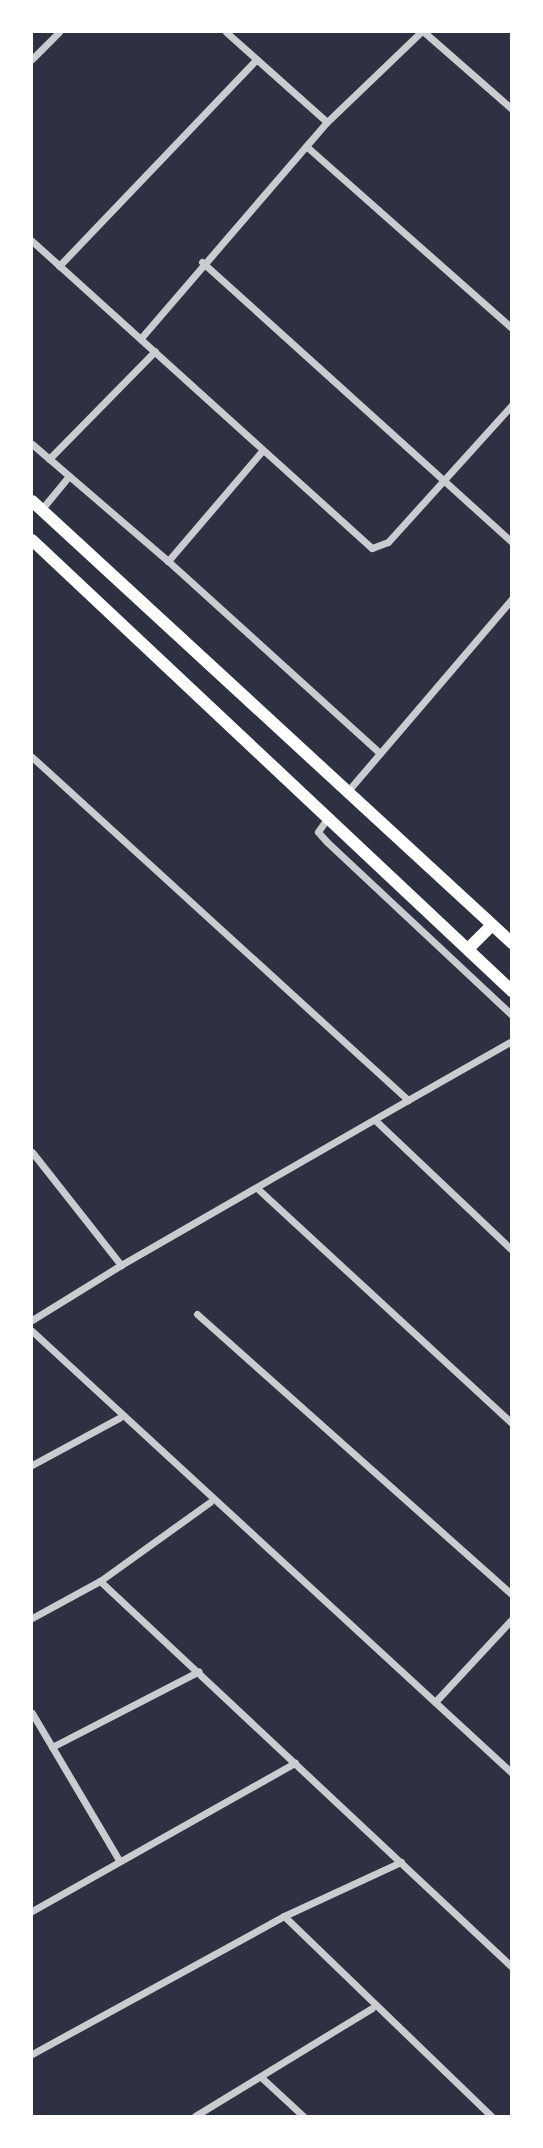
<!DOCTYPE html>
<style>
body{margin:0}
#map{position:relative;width:543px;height:2148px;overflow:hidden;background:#2d3142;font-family:"PT Sans",sans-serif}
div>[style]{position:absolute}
.minor>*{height:7px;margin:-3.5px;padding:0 3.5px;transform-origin:3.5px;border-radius:3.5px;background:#caccd0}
.primary>*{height:12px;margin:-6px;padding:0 6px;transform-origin:6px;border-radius:6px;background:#fff}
span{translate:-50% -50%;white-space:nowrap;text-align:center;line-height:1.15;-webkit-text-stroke:5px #fff;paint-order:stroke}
.frame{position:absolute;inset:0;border:33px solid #fff;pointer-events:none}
</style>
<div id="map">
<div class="minor">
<div style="left:226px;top:32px;width:135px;rotate:41.7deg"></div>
<div style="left:424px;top:32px;width:117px;rotate:41.2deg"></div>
<div style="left:32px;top:59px;width:38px;rotate:-45deg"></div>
<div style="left:306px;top:146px;width:275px;rotate:41.5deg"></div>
<div style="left:32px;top:241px;width:458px;rotate:42.1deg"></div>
<div style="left:372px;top:548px;width:17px;rotate:-21deg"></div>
<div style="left:388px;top:542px;width:185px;rotate:-47.9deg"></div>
<div style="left:202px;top:262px;width:418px;rotate:42.1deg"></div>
<div style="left:59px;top:266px;width:286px;rotate:-46.3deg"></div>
<div style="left:141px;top:338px;width:285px;rotate:-49.3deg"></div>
<div style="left:327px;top:122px;width:130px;rotate:-43.8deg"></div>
<div style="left:32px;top:444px;width:179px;rotate:40.7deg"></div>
<div style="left:262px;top:451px;width:145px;rotate:130.5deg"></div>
<div style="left:168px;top:561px;width:286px;rotate:42.2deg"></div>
<div style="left:49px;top:459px;width:151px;rotate:-45.5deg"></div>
<div style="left:41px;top:510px;width:44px;rotate:-50.5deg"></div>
<div style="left:32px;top:757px;width:509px;rotate:42.37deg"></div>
<div style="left:408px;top:1100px;width:120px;rotate:-29.6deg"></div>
<div style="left:347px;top:792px;width:254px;rotate:-49.5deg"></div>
<div style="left:329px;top:816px;width:19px;rotate:125deg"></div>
<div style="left:318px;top:832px;width:13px;rotate:48deg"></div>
<div style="left:327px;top:842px;width:253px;rotate:43.1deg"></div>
<div style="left:376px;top:1121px;width:187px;rotate:43.5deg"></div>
<div style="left:32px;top:1152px;width:144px;rotate:51.8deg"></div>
<div style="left:121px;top:1265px;width:331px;rotate:-29.9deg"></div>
<div style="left:258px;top:1189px;width:345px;rotate:42.7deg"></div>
<div style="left:197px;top:1314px;width:422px;rotate:41.7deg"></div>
<div style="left:32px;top:1320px;width:105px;rotate:-31.7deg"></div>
<div style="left:32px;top:1331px;width:653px;rotate:42.64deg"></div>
<div style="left:32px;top:1465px;width:99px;rotate:-28.4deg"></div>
<div style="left:100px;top:1581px;width:565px;rotate:43.13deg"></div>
<div style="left:32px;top:1618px;width:77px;rotate:-28.6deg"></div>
<div style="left:100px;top:1581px;width:135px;rotate:-35.7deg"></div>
<div style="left:435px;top:1702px;width:113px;rotate:-47.1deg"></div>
<div style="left:32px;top:1713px;width:171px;rotate:59.4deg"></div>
<div style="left:52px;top:1747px;width:165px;rotate:-27.3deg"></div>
<div style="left:32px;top:1911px;width:302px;rotate:-29.4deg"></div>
<div style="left:284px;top:1916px;width:288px;rotate:44deg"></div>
<div style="left:32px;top:2054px;width:287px;rotate:-28.7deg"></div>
<div style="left:284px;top:1916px;width:129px;rotate:-24.8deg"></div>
<div style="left:262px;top:2078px;width:56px;rotate:42.8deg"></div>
<div style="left:195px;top:2116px;width:207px;rotate:-31.4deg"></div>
</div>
<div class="primary">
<div style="left:32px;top:501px;width:653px;rotate:42.64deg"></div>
<div style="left:32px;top:540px;width:659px;rotate:43.22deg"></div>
<div style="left:468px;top:949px;width:34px;rotate:-45deg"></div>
</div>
<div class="frame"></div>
</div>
